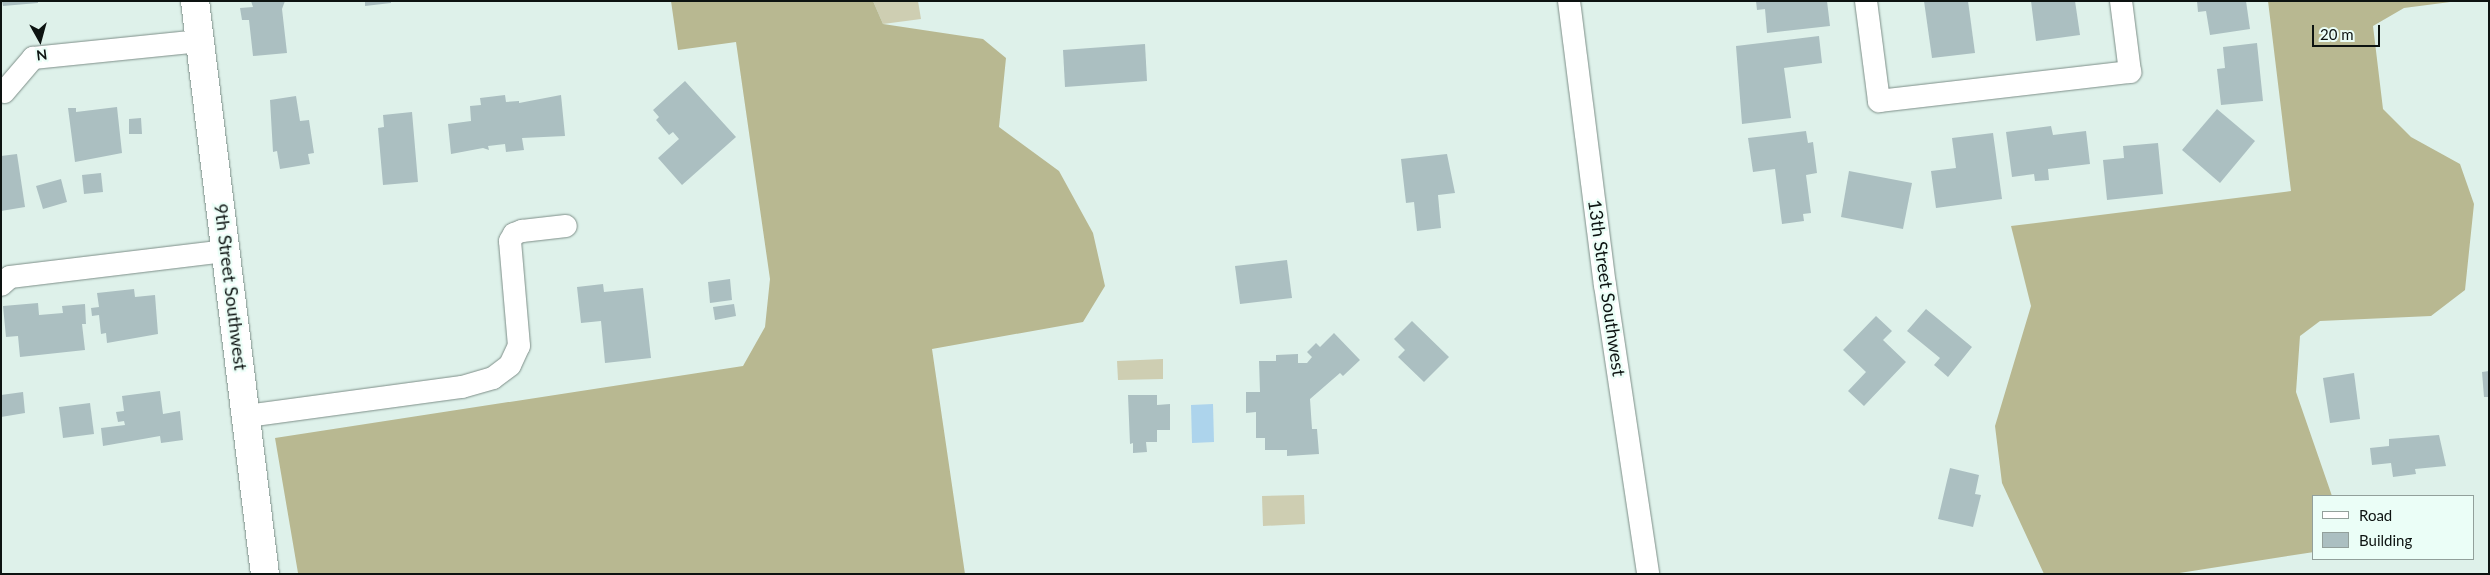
<!DOCTYPE html>
<style>
body{margin:0}
#map{position:relative;width:2490px;height:575px;overflow:hidden;background:#def1ea;font-family:Lato,sans-serif}
div>[style]{position:absolute}
.green>*{inset:0;background:#ceceb2}
.forest>*{inset:0;background:#b8b891}
.water>*{inset:0;background:#add4ec}
.building>*{inset:0;background:#abbfc1}
.roads{filter:drop-shadow(0 0 1px #7d8e88) drop-shadow(0 0 1px #7d8e88)}
.minor>*{height:22px;margin:-11px;padding:0 11px;transform-origin:11px;border-radius:11px;background:#fff}
.major>*{height:28px;margin:-14px;padding:0 14px;transform-origin:14px;border-radius:14px;background:#fff}
span{translate:-50% -50%;white-space:nowrap;text-align:center;line-height:1.15;-webkit-text-stroke:4.5px #ebfef7;paint-order:stroke}
.street-label{font-size:18px;color:#0d1311}
.frame{position:absolute;inset:0;border:2px solid #0d1311;pointer-events:none}
.legend{position:absolute;left:2312px;top:495px;width:162px;height:65px;box-sizing:border-box;background:#ebfef7;border:1px solid #92a09b;margin:0;padding:6px 9px;list-style:none;font-size:15px;color:#0d1311}
.legend li{display:flex;align-items:center;gap:10px;height:25px}
.legend b{width:25px;border:1px solid #92a09b}
.north{position:absolute;left:15px;top:15px;width:50px;height:50px;-webkit-text-stroke:4px #ebfef7;paint-order:stroke;rotate:173deg;font-size:14px;font-weight:700;line-height:20px;text-align:center;color:#0d1311}
.north::after{content:'';display:block;margin:auto;width:18px;height:22px;background:#0d1311;clip-path:polygon(50% 0,100% 100%,50% 72%,0 100%)}
.scale{position:absolute;left:2312px;top:25px;width:68px;height:22px;box-sizing:border-box;border:2px solid #0d1311;border-top:0;padding-left:6px;font-size:15px;line-height:18px;white-space:nowrap;color:#0d1311;-webkit-text-stroke:4px #ebfef7;paint-order:stroke}
</style>
<div id="map">
<div class="green">
<div style="clip-path:polygon(873px 1px,918px 1px,921px 19px,883px 24px)"></div>
<div style="clip-path:polygon(1163px 359px,1163px 379px,1118px 380px,1117px 361px)"></div>
<div style="clip-path:polygon(1304px 495px,1305px 524px,1263px 526px,1262px 496px)"></div>
</div>
<div class="forest">
<div style="clip-path:polygon(671px 1px,873px 1px,883px 24px,983px 39px,1006px 58px,999px 127px,1059px 171px,1093px 233px,1105px 286px,1083px 322px,932px 349px,965px 574px,298px 573px,275px 438px,743px 366px,765px 327px,770px 279px,736px 42px,678px 50px)"></div>
<div style="clip-path:polygon(2268px 1px,2458px 1px,2404px 8px,2373px 26px,2383px 109px,2411px 137px,2460px 164px,2474px 204px,2465px 290px,2431px 316px,2320px 321px,2300px 336px,2296px 392px,2332px 496px,2314px 496px,2314px 552px,2173px 574px,2044px 574px,2002px 483px,1995px 426px,2031px 306px,2011px 226px,2291px 191px)"></div>
</div>
<div class="water">
<div style="clip-path:polygon(1213px 404px,1214px 442px,1192px 443px,1191px 405px)"></div>
</div>
<div class="building">
<div style="clip-path:polygon(2px 1px,38px 1px,38px 3px,3px 6px)"></div>
<div style="clip-path:polygon(251px 1px,285px 1px,282px 9px,287px 53px,253px 56px,249px 20px,242px 20px,240px 8px,253px 7px)"></div>
<div style="clip-path:polygon(365px 1px,391px 1px,391px 3px,365px 6px)"></div>
<div style="clip-path:polygon(1756px 1px,1827px 1px,1830px 26px,1767px 33px,1765px 9px,1757px 10px)"></div>
<div style="clip-path:polygon(1924px 1px,1968px 1px,1975px 53px,1932px 58px)"></div>
<div style="clip-path:polygon(2031px 1px,2075px 1px,2080px 35px,2036px 41px)"></div>
<div style="clip-path:polygon(2197px 1px,2246px 1px,2250px 29px,2210px 35px,2206px 11px,2198px 12px)"></div>
<div style="clip-path:polygon(1819px 36px,1822px 63px,1784px 68px,1791px 118px,1742px 124px,1736px 46px)"></div>
<div style="clip-path:polygon(2257px 43px,2263px 101px,2221px 105px,2217px 69px,2225px 68px,2223px 47px)"></div>
<div style="clip-path:polygon(1145px 44px,1147px 81px,1065px 87px,1063px 50px)"></div>
<div style="clip-path:polygon(685px 81px,736px 137px,682px 185px,658px 158px,679px 139px,673px 132px,669px 135px,656px 120px,659px 117px,653px 110px)"></div>
<div style="clip-path:polygon(505px 95px,506px 102px,519px 101px,519px 103px,561px 95px,565px 136px,522px 138px,524px 150px,506px 152px,505px 144px,488px 146px,489px 150px,483px 148px,451px 154px,448px 124px,471px 121px,470px 106px,481px 105px,480px 98px)"></div>
<div style="clip-path:polygon(296px 96px,300px 121px,309px 120px,314px 153px,308px 154px,310px 164px,280px 169px,277px 151px,273px 152px,270px 100px)"></div>
<div style="clip-path:polygon(117px 107px,122px 153px,75px 162px,68px 108px,76px 108px,76px 112px)"></div>
<div style="clip-path:polygon(2217px 109px,2255px 141px,2220px 183px,2182px 150px)"></div>
<div style="clip-path:polygon(412px 112px,418px 182px,383px 185px,378px 128px,384px 127px,383px 115px)"></div>
<div style="clip-path:polygon(141px 118px,142px 134px,129px 134px,129px 119px)"></div>
<div style="clip-path:polygon(2051px 126px,2053px 135px,2086px 131px,2090px 164px,2048px 169px,2049px 180px,2035px 181px,2034px 174px,2012px 177px,2006px 132px)"></div>
<div style="clip-path:polygon(1806px 131px,1808px 143px,1813px 142px,1817px 173px,1806px 175px,1811px 213px,1803px 214px,1804px 221px,1782px 224px,1775px 169px,1753px 172px,1748px 138px)"></div>
<div style="clip-path:polygon(1993px 133px,2002px 199px,1936px 208px,1931px 171px,1956px 168px,1952px 138px)"></div>
<div style="clip-path:polygon(2158px 143px,2163px 194px,2107px 200px,2103px 160px,2124px 158px,2123px 146px)"></div>
<div style="clip-path:polygon(17px 154px,25px 207px,1px 211px,1px 156px)"></div>
<div style="clip-path:polygon(1447px 154px,1455px 193px,1438px 195px,1441px 228px,1417px 231px,1414px 202px,1406px 203px,1401px 159px)"></div>
<div style="clip-path:polygon(1849px 171px,1912px 183px,1903px 229px,1841px 217px)"></div>
<div style="clip-path:polygon(101px 173px,103px 192px,84px 194px,82px 175px)"></div>
<div style="clip-path:polygon(61px 179px,67px 202px,43px 209px,36px 186px)"></div>
<div style="clip-path:polygon(1287px 260px,1292px 298px,1240px 304px,1235px 266px)"></div>
<div style="clip-path:polygon(730px 279px,732px 300px,710px 303px,708px 282px)"></div>
<div style="clip-path:polygon(603px 284px,604px 292px,643px 288px,651px 358px,605px 363px,601px 321px,581px 323px,577px 287px)"></div>
<div style="clip-path:polygon(134px 289px,135px 297px,155px 295px,158px 334px,107px 343px,106px 333px,101px 334px,99px 315px,92px 316px,91px 308px,99px 307px,97px 293px)"></div>
<div style="clip-path:polygon(38px 303px,39px 315px,63px 313px,62px 306px,85px 304px,86px 324px,82px 324px,85px 350px,20px 357px,18px 336px,6px 337px,3px 306px)"></div>
<div style="clip-path:polygon(734px 304px,736px 316px,715px 320px,713px 307px)"></div>
<div style="clip-path:polygon(1926px 309px,1972px 347px,1948px 377px,1934px 365px,1940px 358px,1907px 331px)"></div>
<div style="clip-path:polygon(1876px 316px,1892px 331px,1883px 340px,1906px 362px,1864px 406px,1848px 391px,1866px 372px,1843px 350px)"></div>
<div style="clip-path:polygon(1412px 321px,1449px 357px,1424px 382px,1398px 357px,1405px 350px,1394px 339px)"></div>
<div style="clip-path:polygon(1334px 333px,1360px 360px,1343px 376px,1340px 373px,1310px 399px,1312px 429px,1317px 429px,1319px 454px,1287px 456px,1287px 450px,1265px 450px,1265px 438px,1256px 438px,1256px 412px,1246px 413px,1246px 392px,1260px 392px,1259px 361px,1276px 361px,1276px 355px,1298px 354px,1298px 363px,1307px 363px,1312px 357px,1307px 352px,1316px 343px,1320px 347px)"></div>
<div style="clip-path:polygon(2489px 371px,2489px 397px,2484px 397px,2482px 372px)"></div>
<div style="clip-path:polygon(2354px 373px,2360px 419px,2330px 423px,2323px 378px)"></div>
<div style="clip-path:polygon(160px 391px,163px 414px,180px 411px,183px 440px,161px 443px,160px 436px,103px 446px,101px 428px,125px 425px,124px 421px,118px 422px,116px 412px,124px 411px,122px 396px)"></div>
<div style="clip-path:polygon(23px 392px,25px 413px,1px 417px,1px 395px)"></div>
<div style="clip-path:polygon(1128px 395px,1157px 395px,1157px 405px,1170px 404px,1170px 430px,1157px 430px,1157px 442px,1146px 442px,1147px 452px,1133px 453px,1133px 443px,1130px 444px)"></div>
<div style="clip-path:polygon(90px 403px,94px 434px,63px 438px,59px 407px)"></div>
<div style="clip-path:polygon(2439px 435px,2446px 466px,2415px 469px,2416px 474px,2393px 477px,2391px 463px,2372px 465px,2370px 448px,2389px 446px,2389px 439px)"></div>
<div style="clip-path:polygon(1950px 468px,1979px 475px,1975px 494px,1981px 495px,1973px 527px,1938px 519px)"></div>
</div>
<div class="roads">
<div class="minor">
<div style="left:1569px;top:1px;width:286px;rotate:82.8deg"></div>
<div style="left:1605px;top:285px;width:292px;rotate:81.5deg"></div>
<div style="left:1866px;top:1px;width:101px;rotate:82.6deg"></div>
<div style="left:1879px;top:101px;width:253px;rotate:-6.6deg"></div>
<div style="left:2130px;top:72px;width:72px;rotate:-97.2deg"></div>
<div style="left:4px;top:92px;width:45px;rotate:-49.5deg"></div>
<div style="left:33px;top:58px;width:168px;rotate:-5.8deg"></div>
<div style="left:1px;top:285px;width:12px;rotate:-42deg"></div>
<div style="left:10px;top:277px;width:218px;rotate:-6.9deg"></div>
<div style="left:247px;top:416px;width:217px;rotate:-7.7deg"></div>
<div style="left:462px;top:387px;width:32px;rotate:-16deg"></div>
<div style="left:493px;top:378px;width:21px;rotate:-37deg"></div>
<div style="left:510px;top:365px;width:21px;rotate:-65deg"></div>
<div style="left:519px;top:346px;width:105px;rotate:-94.9deg"></div>
<div style="left:510px;top:241px;width:8px;rotate:-60deg"></div>
<div style="left:514px;top:234px;width:9px;rotate:-21deg"></div>
<div style="left:522px;top:231px;width:44px;rotate:-6.5deg"></div>
</div>
<div class="major">
<div style="left:195px;top:1px;width:577px;rotate:83.04deg"></div>
</div>
</div>
<div class="street-label">
<span style="left:231px;top:287px;rotate:83deg">9th Street Southwest</span>
<span style="left:1607px;top:288px;rotate:82deg">13th Street Southwest</span>
</div>
<div class="frame"></div>
<ul class="legend">
<li><b style="height:6px;background:#fff"></b>Road</li>
<li><b style="height:14px;background:#abbfc1"></b>Building</li>
</ul>
<div class="north">N</div>
<div class="scale">20 m</div>
</div>
